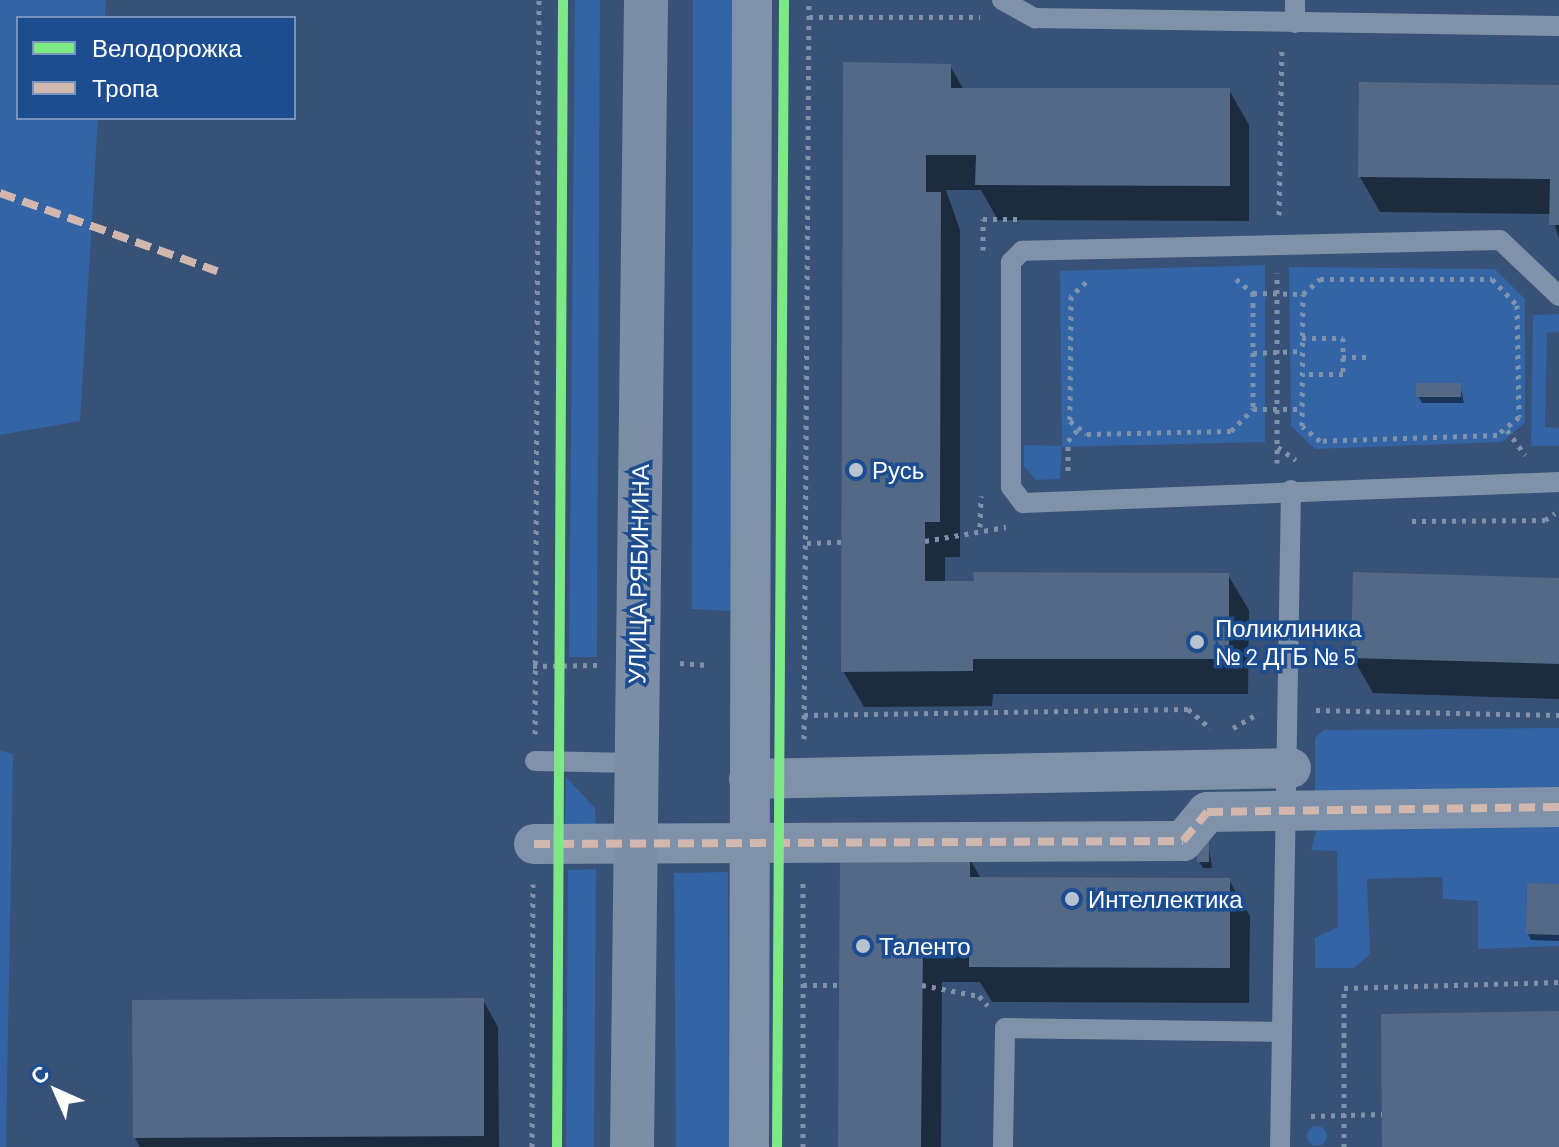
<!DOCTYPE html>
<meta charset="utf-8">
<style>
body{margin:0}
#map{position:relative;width:1559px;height:1147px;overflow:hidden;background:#385176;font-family:Barlow,sans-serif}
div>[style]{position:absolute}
.green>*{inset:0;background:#3264a6}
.round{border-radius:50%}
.shadow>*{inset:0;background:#0007}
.building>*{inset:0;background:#546986}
.path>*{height:5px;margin-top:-2.5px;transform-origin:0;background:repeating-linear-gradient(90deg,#7f92a9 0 4px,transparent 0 10px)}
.lane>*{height:20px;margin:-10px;padding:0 10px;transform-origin:10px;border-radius:10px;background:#7f92a9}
.street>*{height:40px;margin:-20px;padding:0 20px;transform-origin:20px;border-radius:20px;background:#7f92a9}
.secondary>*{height:44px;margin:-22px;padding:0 22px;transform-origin:22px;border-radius:22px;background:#7c8da6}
.quiet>*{height:8px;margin-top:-4px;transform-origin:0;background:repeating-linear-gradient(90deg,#d1b7ad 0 16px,transparent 0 24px)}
.cycleway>*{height:10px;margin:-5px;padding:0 5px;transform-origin:5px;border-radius:5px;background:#7ce984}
.dots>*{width:22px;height:22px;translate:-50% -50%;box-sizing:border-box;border:4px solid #1d4d91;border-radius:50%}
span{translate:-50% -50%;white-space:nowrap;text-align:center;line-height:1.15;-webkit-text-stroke:7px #1d4d91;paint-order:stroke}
.poi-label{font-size:24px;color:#fff}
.left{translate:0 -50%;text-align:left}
.street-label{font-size:24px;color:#fff}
.legend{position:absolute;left:16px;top:16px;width:280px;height:104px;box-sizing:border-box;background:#1d4d91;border:2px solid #7794bd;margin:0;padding:10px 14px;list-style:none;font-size:24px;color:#fff}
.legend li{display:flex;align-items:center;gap:16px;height:40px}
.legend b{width:40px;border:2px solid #7794bd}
.north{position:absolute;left:16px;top:1051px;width:80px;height:80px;-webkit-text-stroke:6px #1d4d91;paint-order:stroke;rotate:315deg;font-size:22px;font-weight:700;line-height:32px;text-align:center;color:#fff}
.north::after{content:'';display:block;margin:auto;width:28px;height:36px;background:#fff;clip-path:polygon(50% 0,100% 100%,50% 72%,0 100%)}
</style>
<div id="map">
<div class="green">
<div style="clip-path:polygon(0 0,106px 0,105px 18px,18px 18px,18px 118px,98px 118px,80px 421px,0 435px)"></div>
<div style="clip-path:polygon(575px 0,600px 0,597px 657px,569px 657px)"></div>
<div style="clip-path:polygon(693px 0,736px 0,731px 611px,692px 609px)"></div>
<div style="clip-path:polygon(1265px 265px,1265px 442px,1062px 447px,1060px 479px,1036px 480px,1024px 466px,1024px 445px,1062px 446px,1060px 271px)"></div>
<div style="clip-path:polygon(1289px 267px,1495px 269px,1525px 299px,1525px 423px,1502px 442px,1315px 449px,1291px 426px)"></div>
<div style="clip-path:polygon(1559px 314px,1559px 332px,1547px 333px,1545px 427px,1559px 428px,1559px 446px,1531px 446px,1533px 315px)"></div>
<div style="clip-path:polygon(1559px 728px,1559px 795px,1315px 791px,1315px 738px,1324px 730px)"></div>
<div style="clip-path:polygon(0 750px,13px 754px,6px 1147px,0 1147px)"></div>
<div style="clip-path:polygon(566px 777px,595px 808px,596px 830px,565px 829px)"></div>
<div style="clip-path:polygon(1559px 820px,1559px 884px,1527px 883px,1526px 934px,1559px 935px,1559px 946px,1478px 949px,1478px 901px,1443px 899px,1442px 877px,1367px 879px,1370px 954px,1354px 968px,1315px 968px,1315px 938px,1338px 927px,1337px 851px,1311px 850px,1318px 825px)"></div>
<div style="clip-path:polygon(596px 869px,594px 1147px,566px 1147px,568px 870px)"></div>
<div style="clip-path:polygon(728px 872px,729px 1147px,676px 1147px,674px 873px)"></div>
<div class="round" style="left:1307px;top:1126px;width:20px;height:20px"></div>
</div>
<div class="shadow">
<div style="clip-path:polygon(845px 64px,950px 66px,964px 90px,1229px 90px,1249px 125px,1249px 221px,998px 220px,981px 190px,946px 190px,960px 230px,960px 557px,945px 557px,945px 583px,1228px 575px,1249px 610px,1248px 694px,993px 694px,992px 706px,864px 707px,843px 671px)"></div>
<div style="clip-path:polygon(1559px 87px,1559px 238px,1551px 214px,1380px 212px,1360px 177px)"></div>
<div style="clip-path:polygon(1460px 385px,1464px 403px,1422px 403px,1418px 396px)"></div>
<div style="clip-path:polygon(1559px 580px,1559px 699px,1373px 693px,1353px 658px)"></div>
<div style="clip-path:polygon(1208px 842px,1212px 868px,1203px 868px,1199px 861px)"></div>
<div style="clip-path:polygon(842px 856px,969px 857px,981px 879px,1229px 880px,1250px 916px,1249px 1003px,992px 1002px,980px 982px,942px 982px,941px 1147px,840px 1147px)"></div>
<div style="clip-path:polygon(1559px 886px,1559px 941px,1531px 940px,1528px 934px)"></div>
<div style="clip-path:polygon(483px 1000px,498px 1027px,499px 1147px,140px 1147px,135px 1138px)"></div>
</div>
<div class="building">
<div style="clip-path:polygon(843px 62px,951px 64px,951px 88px,1230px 88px,1230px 186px,975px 185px,976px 155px,926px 155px,926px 192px,941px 192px,940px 522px,925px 522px,925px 581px,974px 581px,973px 572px,1229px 573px,1229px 659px,973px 659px,973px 671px,841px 672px)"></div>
<div style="clip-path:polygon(1359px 82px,1559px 85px,1559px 225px,1549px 225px,1550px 179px,1358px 177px)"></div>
<div style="clip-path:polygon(1416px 383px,1461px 383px,1461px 397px,1416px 397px)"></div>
<div style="clip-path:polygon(1353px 572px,1559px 578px,1559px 664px,1351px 658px)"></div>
<div style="clip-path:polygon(1209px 839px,1209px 862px,1197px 862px,1197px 840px)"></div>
<div style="clip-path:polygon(840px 854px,970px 855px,970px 877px,1230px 878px,1230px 968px,969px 967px,969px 947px,923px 946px,921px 1147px,838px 1147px)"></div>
<div style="clip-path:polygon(1527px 883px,1559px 884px,1559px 935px,1526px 934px)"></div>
<div style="clip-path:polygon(484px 998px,484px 1136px,133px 1138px,132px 1000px)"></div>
<div style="clip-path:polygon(1559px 1011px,1559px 1147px,1382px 1147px,1381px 1014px)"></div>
</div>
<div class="path">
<div style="left:809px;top:17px;width:171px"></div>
<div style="left:1279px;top:215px;width:166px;rotate:-89deg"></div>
<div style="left:983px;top:250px;width:31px;rotate:-90deg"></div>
<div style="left:983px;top:219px;width:35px"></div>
<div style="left:1236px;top:279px;width:22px;rotate:39deg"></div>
<div style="left:1253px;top:293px;width:116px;rotate:90deg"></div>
<div style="left:1320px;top:279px;width:172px"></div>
<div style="left:1492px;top:279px;width:36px;rotate:46deg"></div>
<div style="left:1517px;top:305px;width:112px;rotate:89deg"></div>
<div style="left:1519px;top:417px;width:28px;rotate:141deg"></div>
<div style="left:1497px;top:435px;width:177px;rotate:178.1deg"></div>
<div style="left:1320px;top:441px;width:23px;rotate:-140deg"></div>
<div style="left:1302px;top:426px;width:132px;rotate:-89.6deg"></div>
<div style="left:1303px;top:294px;width:23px;rotate:-41deg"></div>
<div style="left:1086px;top:282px;width:21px;rotate:137deg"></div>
<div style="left:1071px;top:296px;width:125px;rotate:90.5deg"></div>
<div style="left:1070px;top:421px;width:21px;rotate:37deg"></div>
<div style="left:1087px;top:434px;width:144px;rotate:-1.2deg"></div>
<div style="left:1231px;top:431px;width:31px;rotate:-45deg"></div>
<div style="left:1253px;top:409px;width:49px"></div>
<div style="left:1253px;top:293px;width:50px;rotate:1.1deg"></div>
<div style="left:1302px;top:338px;width:41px"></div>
<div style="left:1343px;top:338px;width:36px;rotate:90deg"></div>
<div style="left:1343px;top:374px;width:40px;rotate:180deg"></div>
<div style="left:1253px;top:353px;width:50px;rotate:-2.3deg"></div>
<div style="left:1342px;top:357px;width:26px"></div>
<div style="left:1507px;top:430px;width:31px;rotate:54deg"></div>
<div style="left:1278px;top:447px;width:22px;rotate:36deg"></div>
<div style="left:1277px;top:463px;width:190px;rotate:-90deg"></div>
<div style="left:1068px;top:471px;width:30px;rotate:-90deg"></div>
<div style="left:1068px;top:441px;width:17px;rotate:-50deg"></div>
<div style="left:1412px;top:521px;width:133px;rotate:-0.4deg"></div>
<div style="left:1545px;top:520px;width:12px;rotate:-35deg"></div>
<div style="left:980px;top:527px;width:31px;rotate:-88deg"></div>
<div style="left:925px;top:541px;width:82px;rotate:-9.8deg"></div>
<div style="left:807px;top:543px;width:35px;rotate:-2deg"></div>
<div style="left:680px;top:663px;width:27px;rotate:4deg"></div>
<div style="left:533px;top:666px;width:66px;rotate:-0.9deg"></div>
<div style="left:1316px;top:710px;width:243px;rotate:1.2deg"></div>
<div style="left:804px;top:715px;width:384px;rotate:-0.9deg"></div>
<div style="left:1188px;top:709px;width:30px;rotate:41deg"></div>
<div style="left:1233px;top:728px;width:30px;rotate:-30deg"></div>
<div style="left:535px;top:734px;width:734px;rotate:-89.69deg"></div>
<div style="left:804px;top:739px;width:739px;rotate:-89.61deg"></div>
<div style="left:803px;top:985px;width:36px"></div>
<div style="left:922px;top:985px;width:58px;rotate:10.9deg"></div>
<div style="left:979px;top:996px;width:13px;rotate:48deg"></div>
<div style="left:1311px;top:1116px;width:71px;rotate:-1.6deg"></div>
<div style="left:532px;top:1147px;width:263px;rotate:-89.8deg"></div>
<div style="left:803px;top:1147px;width:266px;rotate:-90deg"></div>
<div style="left:1344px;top:1147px;width:159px;rotate:-90deg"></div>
<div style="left:1344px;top:988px;width:215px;rotate:-1.6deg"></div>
</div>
<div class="lane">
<div style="left:1002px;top:0;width:38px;rotate:29deg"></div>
<div style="left:1035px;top:18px;width:524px;rotate:0.87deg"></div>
<div style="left:1295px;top:0;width:23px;rotate:90deg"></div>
<div style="left:1559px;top:296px;width:81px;rotate:-136.5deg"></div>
<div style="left:1500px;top:240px;width:478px;rotate:178.7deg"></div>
<div style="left:1022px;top:251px;width:16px;rotate:135deg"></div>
<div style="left:1011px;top:262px;width:225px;rotate:90deg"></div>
<div style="left:1011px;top:487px;width:20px;rotate:53deg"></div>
<div style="left:1023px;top:503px;width:536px;rotate:-2.24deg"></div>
<div style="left:535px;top:761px;width:100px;rotate:1.1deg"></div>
<div style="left:1282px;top:1032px;width:542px;rotate:-89.05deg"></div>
<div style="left:1003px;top:1147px;width:119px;rotate:-89deg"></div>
<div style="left:1005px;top:1028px;width:277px;rotate:0.8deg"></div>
<div style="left:1282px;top:1032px;width:115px;rotate:91deg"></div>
</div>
<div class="street">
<div style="left:749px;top:779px;width:542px;rotate:-1.16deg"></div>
<div style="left:534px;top:844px;width:649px;rotate:-0.26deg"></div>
<div style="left:1183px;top:841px;width:38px;rotate:-50deg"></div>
<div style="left:1207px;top:812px;width:352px;rotate:-0.8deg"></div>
<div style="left:749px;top:1147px;width:1147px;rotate:-89.85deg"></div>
</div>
<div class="secondary">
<div style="left:632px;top:1147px;width:1147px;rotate:-89.3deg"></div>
</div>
<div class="quiet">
<div style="left:0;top:193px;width:231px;rotate:19.8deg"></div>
<div style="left:534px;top:844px;width:649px;rotate:-0.26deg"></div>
<div style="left:1183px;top:841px;width:38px;rotate:-50deg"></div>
<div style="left:1207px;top:812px;width:352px;rotate:-0.8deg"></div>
</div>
<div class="cycleway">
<div style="left:557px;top:1147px;width:1147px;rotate:-89.7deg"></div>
<div style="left:777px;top:1147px;width:1147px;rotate:-89.65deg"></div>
</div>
<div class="dots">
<div style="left:856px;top:470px;background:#b9c2cf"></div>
<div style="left:1197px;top:642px;background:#b9c2cf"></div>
<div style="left:1072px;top:899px;background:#b9c2cf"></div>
<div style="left:863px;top:946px;background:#b9c2cf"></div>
</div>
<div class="poi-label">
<span class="left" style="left:872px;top:470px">Русь</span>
<span class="left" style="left:1215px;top:642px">Поликлиника<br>№ 2 ДГБ № 5</span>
<span class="left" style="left:1088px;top:899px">Интеллектика</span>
<span class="left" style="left:879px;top:946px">Таленто</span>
</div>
<div class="street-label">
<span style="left:638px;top:574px;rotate:-89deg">УЛИЦА РЯБИНИНА</span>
</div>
<ul class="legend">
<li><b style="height:10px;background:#7ce984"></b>Велодорожка</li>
<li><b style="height:10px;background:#d1b7ad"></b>Тропа</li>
</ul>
<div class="north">С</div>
</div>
